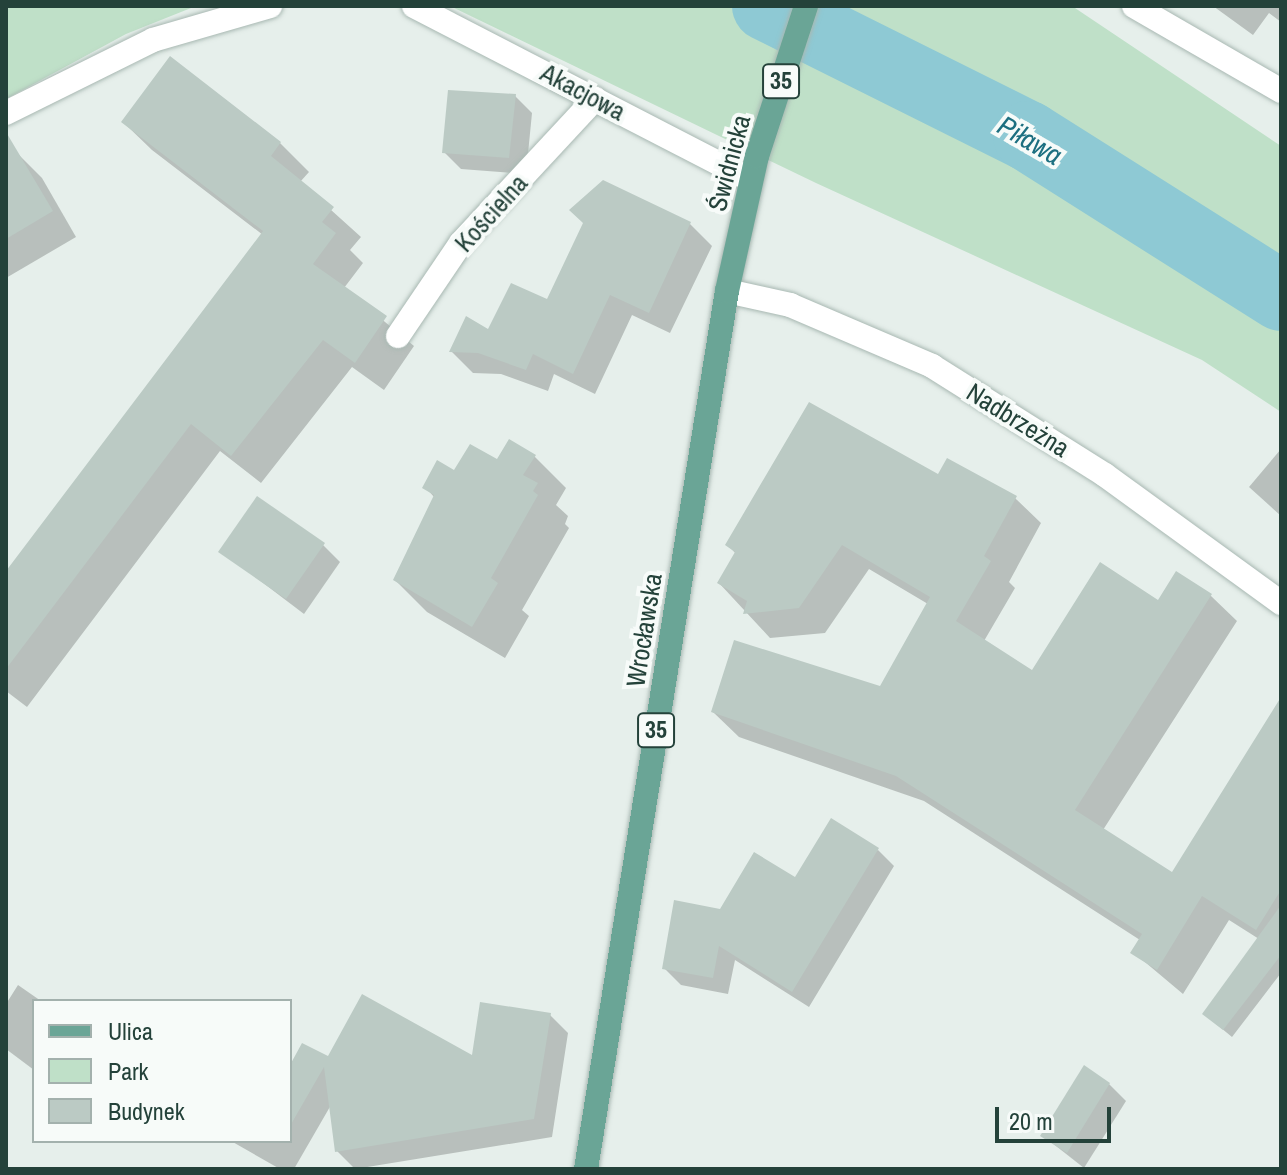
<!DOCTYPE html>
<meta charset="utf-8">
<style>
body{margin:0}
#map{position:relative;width:1287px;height:1175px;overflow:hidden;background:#e6efeb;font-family:"Archivo Narrow",sans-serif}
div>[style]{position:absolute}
.green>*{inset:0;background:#bfe0c8}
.shadow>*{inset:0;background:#0003}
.river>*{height:70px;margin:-35px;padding:0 35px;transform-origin:35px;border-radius:35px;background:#8ec9d4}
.building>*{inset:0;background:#bbcac4}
.roads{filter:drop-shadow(0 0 2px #a8b8b2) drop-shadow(0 0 2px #a8b8b2)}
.minor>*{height:24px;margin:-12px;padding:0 12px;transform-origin:12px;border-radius:12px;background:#fff}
.major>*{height:24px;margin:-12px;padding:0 12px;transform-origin:12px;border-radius:12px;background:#6aa596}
span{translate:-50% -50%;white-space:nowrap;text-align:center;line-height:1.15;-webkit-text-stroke:8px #f7fbf9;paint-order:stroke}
.shield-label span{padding:2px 6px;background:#f7fbf9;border:2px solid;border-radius:6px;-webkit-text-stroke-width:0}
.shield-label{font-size:24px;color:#24423a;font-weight:700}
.street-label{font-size:26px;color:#24423a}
.water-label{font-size:28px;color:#1c6f80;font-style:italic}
.frame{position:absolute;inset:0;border:8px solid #24423a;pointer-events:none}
.legend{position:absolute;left:32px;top:999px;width:260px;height:144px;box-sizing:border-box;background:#f7fbf9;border:2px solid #a3b1ad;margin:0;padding:10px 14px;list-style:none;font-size:24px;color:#24423a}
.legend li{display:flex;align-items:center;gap:16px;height:40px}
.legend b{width:40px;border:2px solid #a3b1ad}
.scale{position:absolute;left:995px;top:1107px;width:116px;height:36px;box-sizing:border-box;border:4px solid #24423a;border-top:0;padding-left:10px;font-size:24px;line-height:28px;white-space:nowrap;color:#24423a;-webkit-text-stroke:6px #f7fbf9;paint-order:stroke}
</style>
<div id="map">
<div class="green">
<div style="clip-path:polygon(6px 6px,196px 6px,126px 34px,6px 99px)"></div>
<div style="clip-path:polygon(450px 6px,1072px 6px,1281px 146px,1281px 412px,1202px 360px,816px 183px)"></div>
</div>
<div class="shadow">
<div style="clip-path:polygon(1213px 6px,1281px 6px,1281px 22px,1269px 13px,1253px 35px)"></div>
<div style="clip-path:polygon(515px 96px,532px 113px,526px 174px,461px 169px,444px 152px)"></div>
<div style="clip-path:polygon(123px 122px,280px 143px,309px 172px,300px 182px,361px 237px,350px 250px,363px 263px,344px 288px,414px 346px,384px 390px,352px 367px,261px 483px,220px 451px,27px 707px,6px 691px,6px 574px,263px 235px,152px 150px)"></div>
<div style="clip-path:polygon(17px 153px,42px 178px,76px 237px,6px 278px,6px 159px)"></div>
<div style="clip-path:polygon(603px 182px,690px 224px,712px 246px,670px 333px,632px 315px,595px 394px,554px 374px,548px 391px,501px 374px,473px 373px,452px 352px,548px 302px)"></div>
<div style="clip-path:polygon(1281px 449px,1281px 516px,1249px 487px)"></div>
<div style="clip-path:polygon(534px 456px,566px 488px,556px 505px,568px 516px,565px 524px,569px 528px,522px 610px,529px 616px,505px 658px,427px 612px,395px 580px,435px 498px,425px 487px,455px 472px)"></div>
<div style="clip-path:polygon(939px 477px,1015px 498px,1041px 523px,1009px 582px,1015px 588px,984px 641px,1033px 673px,1159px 602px,1176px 573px,1211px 596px,1237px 621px,1103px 830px,1173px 875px,1281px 701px,1281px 973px,1232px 1037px,1204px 1014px,1259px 939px,1229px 920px,1183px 994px,1133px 952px,1140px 940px,924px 801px,739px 737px,713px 712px,880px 688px,928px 604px,869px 569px,825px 633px,770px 638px,719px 583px,736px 554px,728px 545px)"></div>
<div style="clip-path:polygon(323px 545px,340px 562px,304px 614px,221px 551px)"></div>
<div style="clip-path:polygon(878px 850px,894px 866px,809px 1007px,735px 960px,728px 994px,681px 985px,664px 968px,721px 911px)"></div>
<div style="clip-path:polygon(18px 985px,41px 1001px,34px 1001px,34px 1070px,6px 1049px,6px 1004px)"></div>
<div style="clip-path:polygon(550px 1015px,568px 1033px,552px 1137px,355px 1169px,337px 1151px,331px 1105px,294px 1169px,280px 1169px,231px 1141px,290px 1141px,290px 1069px,329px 1059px,474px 1058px)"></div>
<div style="clip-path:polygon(1109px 1084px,1126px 1101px,1084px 1168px,1042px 1135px)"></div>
</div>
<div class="river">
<div style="left:767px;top:6px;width:292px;rotate:26.5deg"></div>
<div style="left:1028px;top:136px;width:299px;rotate:32.3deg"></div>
</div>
<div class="building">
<div style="clip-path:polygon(170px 56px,281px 142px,271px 156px,334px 207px,322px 222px,336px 233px,313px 264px,387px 316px,355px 363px,323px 340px,231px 456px,191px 424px,6px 669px,6px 571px,263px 231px,121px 122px)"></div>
<div style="clip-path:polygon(448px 90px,516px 94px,509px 158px,442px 153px)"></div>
<div style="clip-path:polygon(6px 132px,53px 211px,6px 239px)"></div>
<div style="clip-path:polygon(603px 180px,691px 222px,649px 313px,610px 295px,573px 374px,533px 354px,526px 370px,478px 353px,449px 352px,466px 316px,488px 329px,511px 283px,547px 299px,583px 223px,569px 210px)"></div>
<div style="clip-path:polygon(809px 402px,938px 474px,947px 458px,1017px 496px,984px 556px,991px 561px,956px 621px,1032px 670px,1100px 562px,1158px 600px,1176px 571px,1212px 594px,1075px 810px,1172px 872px,1281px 697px,1281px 890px,1256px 930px,1202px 896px,1157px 970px,1130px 953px,1142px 934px,896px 776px,711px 712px,734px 640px,880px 686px,930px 597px,842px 545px,799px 608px,743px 614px,747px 601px,717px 583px,735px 552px,725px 545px)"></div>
<div style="clip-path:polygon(509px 439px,536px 455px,523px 475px,538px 483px,533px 491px,538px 495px,491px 578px,498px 583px,472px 627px,393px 580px,434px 495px,422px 488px,437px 460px,454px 470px,470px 444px,497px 459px)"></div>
<div style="clip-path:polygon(257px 496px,325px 543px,286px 599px,218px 552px)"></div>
<div style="clip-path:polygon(831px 818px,879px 848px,792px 992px,719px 946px,713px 978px,662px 969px,674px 900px,720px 909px,754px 852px,795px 877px)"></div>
<div style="clip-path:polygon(1281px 905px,1281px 955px,1223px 1030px,1202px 1014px)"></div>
<div style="clip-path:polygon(362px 994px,472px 1055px,480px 1002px,551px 1013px,534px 1119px,335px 1152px,324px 1067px,290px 1126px,290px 1065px,302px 1043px,328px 1056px)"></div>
<div style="clip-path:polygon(1084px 1065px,1110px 1083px,1067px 1153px,1040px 1136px)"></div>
</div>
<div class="roads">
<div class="minor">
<div style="left:414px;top:6px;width:379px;rotate:27.3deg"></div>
<div style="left:1134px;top:6px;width:170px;rotate:30deg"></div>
<div style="left:6px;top:113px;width:164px;rotate:-26.4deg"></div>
<div style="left:153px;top:40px;width:122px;rotate:-16.2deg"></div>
<div style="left:727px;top:291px;width:65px;rotate:12.5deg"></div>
<div style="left:790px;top:305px;width:155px;rotate:23.2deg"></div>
<div style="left:932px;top:366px;width:204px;rotate:32.2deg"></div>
<div style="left:1105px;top:475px;width:218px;rotate:36deg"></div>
<div style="left:398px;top:336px;width:112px;rotate:-55.9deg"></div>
<div style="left:461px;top:243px;width:197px;rotate:-47.1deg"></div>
</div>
<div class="major">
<div style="left:586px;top:1169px;width:889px;rotate:-80.88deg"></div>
<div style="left:727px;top:291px;width:138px;rotate:-77.5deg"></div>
<div style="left:757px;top:156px;width:158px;rotate:-71.9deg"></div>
</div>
</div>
<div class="shield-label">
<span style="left:781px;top:81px">35</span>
<span style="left:656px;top:730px">35</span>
</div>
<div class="street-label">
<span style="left:583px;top:92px;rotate:28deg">Akacjowa</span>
<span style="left:729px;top:163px;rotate:-75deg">Świdnicka</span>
<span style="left:491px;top:213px;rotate:-48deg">Kościelna</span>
<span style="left:1018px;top:420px;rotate:32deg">Nadbrzeżna</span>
<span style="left:644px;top:630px;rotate:-81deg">Wrocławska</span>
</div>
<div class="water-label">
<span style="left:1030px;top:140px;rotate:30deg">Piława</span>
</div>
<div class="frame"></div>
<ul class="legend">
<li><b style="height:10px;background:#6aa596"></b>Ulica</li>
<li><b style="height:22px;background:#bfe0c8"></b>Park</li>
<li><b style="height:22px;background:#bbcac4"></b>Budynek</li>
</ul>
<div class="scale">20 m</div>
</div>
